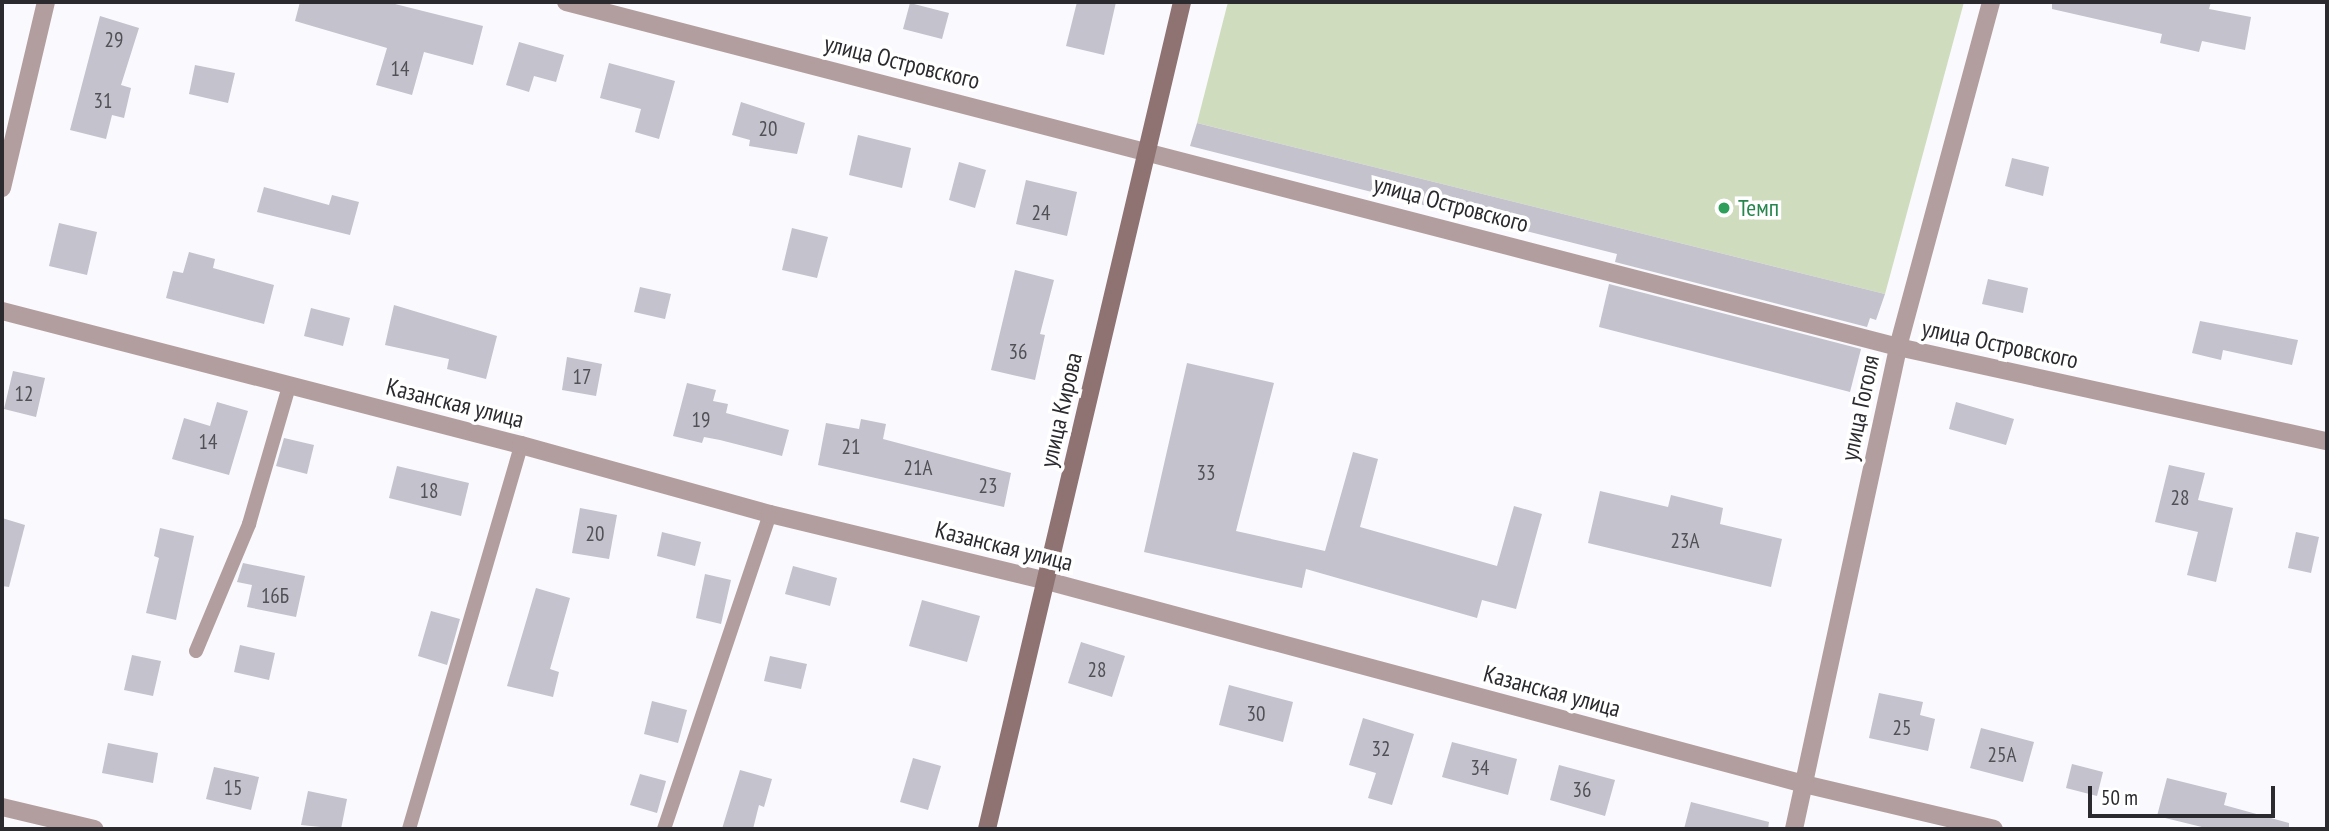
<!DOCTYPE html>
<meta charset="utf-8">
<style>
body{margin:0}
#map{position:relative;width:2329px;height:831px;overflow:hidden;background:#faf9fe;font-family:"PT Sans Narrow",sans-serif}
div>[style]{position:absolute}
.green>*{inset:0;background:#cfdcbe}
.building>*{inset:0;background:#c3c2cd}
.lane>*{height:14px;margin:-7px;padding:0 7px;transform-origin:7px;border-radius:7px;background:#b29e9e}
.street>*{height:18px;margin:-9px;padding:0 9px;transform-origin:9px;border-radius:9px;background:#b29e9e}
.secondary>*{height:18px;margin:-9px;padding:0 9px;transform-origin:9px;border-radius:9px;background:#8f7272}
.dots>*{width:19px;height:19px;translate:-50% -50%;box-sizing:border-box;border:4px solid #fff;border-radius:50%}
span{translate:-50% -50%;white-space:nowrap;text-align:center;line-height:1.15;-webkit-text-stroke:7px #fff;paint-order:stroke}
.number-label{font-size:21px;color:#515056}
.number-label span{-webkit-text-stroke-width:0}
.street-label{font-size:24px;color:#2b2a2e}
.leisure-label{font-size:24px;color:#27864d}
.left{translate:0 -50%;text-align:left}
.frame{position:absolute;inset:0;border:4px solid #2b2a2e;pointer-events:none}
.scale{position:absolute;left:2088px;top:786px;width:187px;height:32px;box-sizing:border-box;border:4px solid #2b2a2e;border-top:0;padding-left:9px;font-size:21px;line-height:24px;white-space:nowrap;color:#2b2a2e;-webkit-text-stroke:5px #fff;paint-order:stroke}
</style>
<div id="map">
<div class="green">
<div style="clip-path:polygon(1228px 2px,1964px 2px,1885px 294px,1197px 123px)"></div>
</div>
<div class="building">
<div style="clip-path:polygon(300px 2px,387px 2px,483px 26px,473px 65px,424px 52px,412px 95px,376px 85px,387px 48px,295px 21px)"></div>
<div style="clip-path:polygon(1077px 2px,1116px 2px,1104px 55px,1066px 46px)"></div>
<div style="clip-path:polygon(2052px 2px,2211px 2px,2209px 9px,2251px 17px,2245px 50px,2202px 41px,2199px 52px,2160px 43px,2162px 34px,2052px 9px)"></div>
<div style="clip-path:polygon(910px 3px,949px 13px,942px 39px,903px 29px)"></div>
<div style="clip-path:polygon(100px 16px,139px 28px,121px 85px,131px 88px,124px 118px,112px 115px,106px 139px,70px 130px)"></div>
<div style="clip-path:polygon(519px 42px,564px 55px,556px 82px,534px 76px,529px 92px,506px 85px)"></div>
<div style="clip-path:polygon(609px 63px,675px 81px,659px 139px,635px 132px,641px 109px,600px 98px)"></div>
<div style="clip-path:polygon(195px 65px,235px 73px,228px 103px,189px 94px)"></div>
<div style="clip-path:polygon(741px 102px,805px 123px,797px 154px,749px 146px,750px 140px,732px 135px)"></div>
<div style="clip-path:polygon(1197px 123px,1885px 294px,1876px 320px,1870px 318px,1867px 327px,1615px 262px,1617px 254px,1190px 146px)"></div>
<div style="clip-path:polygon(858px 135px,911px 148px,902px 188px,849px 175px)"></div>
<div style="clip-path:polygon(2012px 158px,2049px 167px,2043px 196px,2005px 186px)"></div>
<div style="clip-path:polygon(959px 162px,986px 170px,975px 208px,949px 200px)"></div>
<div style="clip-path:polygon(1026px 180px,1077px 192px,1067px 236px,1016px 224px)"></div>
<div style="clip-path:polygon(264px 187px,329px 205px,332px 195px,359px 202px,350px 235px,257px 212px)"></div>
<div style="clip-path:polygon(59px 223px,97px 232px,87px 275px,49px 266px)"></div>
<div style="clip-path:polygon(792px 228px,828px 237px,817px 278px,782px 270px)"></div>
<div style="clip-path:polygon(189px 252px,215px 259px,213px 268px,274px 285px,264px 324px,166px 298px,173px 271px,183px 273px)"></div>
<div style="clip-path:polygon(1015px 270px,1054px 280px,1040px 334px,1045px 335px,1035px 380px,991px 370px)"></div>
<div style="clip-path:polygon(1988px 279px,2028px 288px,2023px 313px,1982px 304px)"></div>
<div style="clip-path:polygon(1609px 284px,1861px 349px,1850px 392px,1599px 327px)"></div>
<div style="clip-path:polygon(640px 287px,671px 294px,665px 319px,634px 312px)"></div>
<div style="clip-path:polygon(394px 305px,497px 336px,486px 379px,447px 369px,449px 359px,385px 345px)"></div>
<div style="clip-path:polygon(311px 308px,350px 318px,343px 346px,304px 336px)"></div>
<div style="clip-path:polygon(2200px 321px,2298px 340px,2292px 365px,2223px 350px,2221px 360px,2192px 353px)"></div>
<div style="clip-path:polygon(567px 357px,602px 364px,596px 396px,562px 390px)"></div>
<div style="clip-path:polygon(1187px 363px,1274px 383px,1236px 531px,1325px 551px,1353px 452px,1378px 459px,1360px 527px,1497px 566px,1514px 506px,1542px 514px,1516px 609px,1482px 600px,1477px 618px,1306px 569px,1302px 588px,1144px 552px)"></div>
<div style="clip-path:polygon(13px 371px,45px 378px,36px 417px,4px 409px)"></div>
<div style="clip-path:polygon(687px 383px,716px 390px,713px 401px,728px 404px,726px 413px,789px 430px,782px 456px,720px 440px,704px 437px,702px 443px,673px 436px)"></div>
<div style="clip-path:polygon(217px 402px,248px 411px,229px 475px,172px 459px,184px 418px,210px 426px)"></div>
<div style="clip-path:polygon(1956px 402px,2014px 419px,2006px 445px,1949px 429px)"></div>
<div style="clip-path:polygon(861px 419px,886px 424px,883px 439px,1011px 473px,1004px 507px,818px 465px,826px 423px,859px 429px)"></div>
<div style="clip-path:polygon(284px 438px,314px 445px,307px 474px,276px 466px)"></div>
<div style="clip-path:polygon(2169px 465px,2205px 473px,2198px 500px,2233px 508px,2216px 582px,2187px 575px,2198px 532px,2155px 522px)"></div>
<div style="clip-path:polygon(397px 466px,469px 483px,461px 516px,389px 498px)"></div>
<div style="clip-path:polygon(1600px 491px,1668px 507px,1671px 495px,1723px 508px,1720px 524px,1782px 539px,1771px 587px,1588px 543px)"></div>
<div style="clip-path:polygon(580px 508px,617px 515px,609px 559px,572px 553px)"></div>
<div style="clip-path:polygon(2px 518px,25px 525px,9px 587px,2px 586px)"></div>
<div style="clip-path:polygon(160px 528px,194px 536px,176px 620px,146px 613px,159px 558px,154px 556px)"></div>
<div style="clip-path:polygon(662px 532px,701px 542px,695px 566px,657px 556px)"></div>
<div style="clip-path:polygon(2296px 532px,2319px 537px,2311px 573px,2288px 568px)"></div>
<div style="clip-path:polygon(243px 563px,305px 576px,296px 617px,247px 607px,252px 585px,237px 582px)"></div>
<div style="clip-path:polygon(793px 566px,837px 578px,830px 606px,785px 594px)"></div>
<div style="clip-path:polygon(705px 574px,731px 580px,721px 624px,696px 618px)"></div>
<div style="clip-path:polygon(536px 588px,570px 598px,550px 669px,559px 672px,553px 697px,507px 686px)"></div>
<div style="clip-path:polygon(922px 600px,980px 616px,967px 662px,909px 646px)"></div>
<div style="clip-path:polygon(431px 611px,460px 619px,447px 665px,418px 656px)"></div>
<div style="clip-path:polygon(1081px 642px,1125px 656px,1112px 697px,1068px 683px)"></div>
<div style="clip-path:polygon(240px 645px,275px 653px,269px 680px,234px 672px)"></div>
<div style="clip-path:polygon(132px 655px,161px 661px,153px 696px,124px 690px)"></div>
<div style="clip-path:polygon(770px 656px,807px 664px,801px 689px,764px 681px)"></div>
<div style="clip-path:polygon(1229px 685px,1293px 702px,1283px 742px,1219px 725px)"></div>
<div style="clip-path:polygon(1879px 693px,1923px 702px,1920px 715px,1935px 719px,1928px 751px,1869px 738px)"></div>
<div style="clip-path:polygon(652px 701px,687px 710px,678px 743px,644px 734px)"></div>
<div style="clip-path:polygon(1363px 718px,1414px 734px,1392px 805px,1368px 798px,1376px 773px,1349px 765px)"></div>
<div style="clip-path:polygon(1981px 728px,2034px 742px,2023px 782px,1970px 768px)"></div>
<div style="clip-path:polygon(1452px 742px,1517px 759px,1508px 795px,1442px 777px)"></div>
<div style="clip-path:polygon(108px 743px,158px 753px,153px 783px,102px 773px)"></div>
<div style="clip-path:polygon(913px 758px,941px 766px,928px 810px,900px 802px)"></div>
<div style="clip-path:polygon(2072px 764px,2103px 772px,2097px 796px,2066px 788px)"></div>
<div style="clip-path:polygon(1559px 765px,1615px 780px,1605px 816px,1550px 800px)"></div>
<div style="clip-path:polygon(214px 767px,259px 777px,251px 810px,206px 799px)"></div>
<div style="clip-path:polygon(740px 770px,772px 779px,764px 807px,759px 805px,753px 829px,722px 829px)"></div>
<div style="clip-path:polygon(640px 774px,666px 781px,657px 813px,630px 805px)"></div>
<div style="clip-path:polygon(2167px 778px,2227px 793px,2224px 805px,2289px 823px,2289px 829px,2210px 829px,2157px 816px)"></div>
<div style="clip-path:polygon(308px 791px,347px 799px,341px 829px,301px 825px)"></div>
<div style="clip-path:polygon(1691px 802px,1769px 822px,1768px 829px,1684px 829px)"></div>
</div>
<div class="lane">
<div style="left:196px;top:651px;width:138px;rotate:-67.3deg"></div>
<div style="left:249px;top:524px;width:144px;rotate:-73.8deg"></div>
<div style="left:409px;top:829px;width:400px;rotate:-73.7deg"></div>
<div style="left:664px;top:829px;width:332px;rotate:-71.4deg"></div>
</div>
<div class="street">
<div style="left:566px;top:2px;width:1376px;rotate:14.52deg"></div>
<div style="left:1898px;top:347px;width:439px;rotate:12.4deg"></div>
<div style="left:2px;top:188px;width:191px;rotate:-76.7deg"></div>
<div style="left:2px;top:311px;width:536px;rotate:14.48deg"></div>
<div style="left:521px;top:445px;width:258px;rotate:15.5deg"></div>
<div style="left:770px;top:514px;width:285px;rotate:13.6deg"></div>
<div style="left:1047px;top:581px;width:784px;rotate:15.01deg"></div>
<div style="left:1804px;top:784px;width:195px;rotate:13.3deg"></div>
<div style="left:2px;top:807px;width:95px;rotate:13.4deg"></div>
<div style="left:1794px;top:829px;width:493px;rotate:-77.8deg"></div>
<div style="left:1898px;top:347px;width:357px;rotate:-74.9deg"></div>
</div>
<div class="secondary">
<div style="left:987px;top:829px;width:850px;rotate:-76.73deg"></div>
</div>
<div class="dots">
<div style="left:1724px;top:208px;background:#2e9e5b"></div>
</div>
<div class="number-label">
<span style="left:114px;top:40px">29</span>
<span style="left:400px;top:69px">14</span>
<span style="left:103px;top:101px">31</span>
<span style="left:768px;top:129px">20</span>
<span style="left:1041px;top:213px">24</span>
<span style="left:1018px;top:352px">36</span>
<span style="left:582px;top:377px">17</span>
<span style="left:24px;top:394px">12</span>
<span style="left:701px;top:420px">19</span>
<span style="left:208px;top:442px">14</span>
<span style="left:851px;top:447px">21</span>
<span style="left:918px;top:468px">21А</span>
<span style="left:1206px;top:473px">33</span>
<span style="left:988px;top:486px">23</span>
<span style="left:429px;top:491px">18</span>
<span style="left:2180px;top:498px">28</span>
<span style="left:595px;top:534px">20</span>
<span style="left:1685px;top:541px">23А</span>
<span style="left:275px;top:596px">16Б</span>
<span style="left:1097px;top:670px">28</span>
<span style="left:1256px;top:714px">30</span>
<span style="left:1902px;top:728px">25</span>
<span style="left:1381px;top:749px">32</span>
<span style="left:2002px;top:755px">25А</span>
<span style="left:1480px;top:768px">34</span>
<span style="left:233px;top:788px">15</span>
<span style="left:1582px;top:790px">36</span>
</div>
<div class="street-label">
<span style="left:902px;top:62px;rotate:14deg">улица Островского</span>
<span style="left:1451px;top:204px;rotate:15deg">улица Островского</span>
<span style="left:2000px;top:344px;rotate:12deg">улица Островского</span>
<span style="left:455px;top:403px;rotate:14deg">Казанская улица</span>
<span style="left:1860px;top:408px;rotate:-78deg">улица Гоголя</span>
<span style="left:1061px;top:410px;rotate:-77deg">улица Кирова</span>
<span style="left:1004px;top:546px;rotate:14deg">Казанская улица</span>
<span style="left:1552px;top:691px;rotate:15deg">Казанская улица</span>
</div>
<div class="leisure-label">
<span class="left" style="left:1738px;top:208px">Темп</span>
</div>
<div class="frame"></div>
<div class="scale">50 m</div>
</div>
